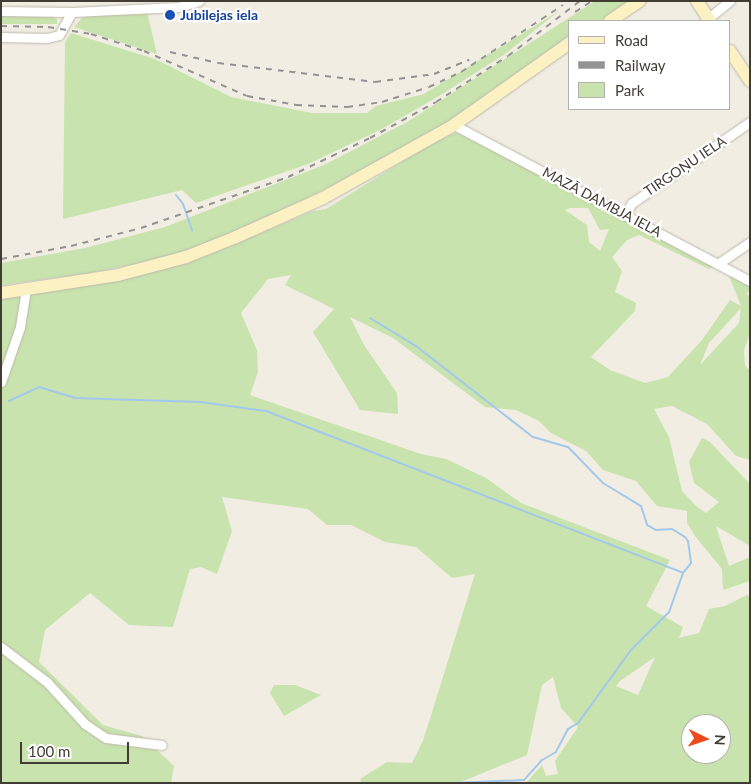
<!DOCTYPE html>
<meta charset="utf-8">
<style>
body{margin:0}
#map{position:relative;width:751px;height:784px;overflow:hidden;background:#f1ede3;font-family:Lato,sans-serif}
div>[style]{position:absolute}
.green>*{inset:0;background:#c8e3ae}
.stream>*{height:2px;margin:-1px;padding:0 1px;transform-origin:1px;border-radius:1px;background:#a2c9eb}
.roads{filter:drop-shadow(0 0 1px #beb8aa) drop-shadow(0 0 1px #beb8aa)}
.street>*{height:9px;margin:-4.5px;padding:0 4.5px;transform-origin:4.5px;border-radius:4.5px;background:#fff}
.secondary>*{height:12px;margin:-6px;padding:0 6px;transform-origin:6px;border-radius:6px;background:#fbf1c3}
.rail>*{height:2px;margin-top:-1px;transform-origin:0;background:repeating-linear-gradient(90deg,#939393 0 6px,transparent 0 12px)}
.dots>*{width:14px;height:14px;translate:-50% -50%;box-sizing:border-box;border:2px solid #fff;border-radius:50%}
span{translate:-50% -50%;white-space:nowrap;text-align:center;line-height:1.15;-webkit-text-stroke:4.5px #fff;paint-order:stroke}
.transit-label{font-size:14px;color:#164399;font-weight:700}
.left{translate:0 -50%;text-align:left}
.street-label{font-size:14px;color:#423d34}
.frame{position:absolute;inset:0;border:2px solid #423d34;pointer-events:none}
.legend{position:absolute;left:568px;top:20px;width:162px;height:90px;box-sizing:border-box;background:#fff;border:1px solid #b3b1ae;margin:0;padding:6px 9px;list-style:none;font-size:15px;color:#423d34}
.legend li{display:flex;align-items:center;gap:10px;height:25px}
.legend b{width:25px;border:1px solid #b3b1ae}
.north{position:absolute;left:681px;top:714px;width:50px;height:50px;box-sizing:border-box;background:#fff;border:1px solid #b3b1ae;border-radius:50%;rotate:94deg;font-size:14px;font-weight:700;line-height:20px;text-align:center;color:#423d34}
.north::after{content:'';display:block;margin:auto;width:18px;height:22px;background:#ee481d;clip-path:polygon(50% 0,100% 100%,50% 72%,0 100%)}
.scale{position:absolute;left:20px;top:742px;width:109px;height:22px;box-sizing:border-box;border:2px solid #423d34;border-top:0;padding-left:6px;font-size:15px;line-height:18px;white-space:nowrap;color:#423d34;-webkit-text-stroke:4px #fff;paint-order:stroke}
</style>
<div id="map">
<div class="green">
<div style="clip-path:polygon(595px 1px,632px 1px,603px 21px,570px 21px,570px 39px,453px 119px,343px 180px,239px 232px,160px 259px,85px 274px,1px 285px,1px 263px,85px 248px,165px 227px,324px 165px,409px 121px)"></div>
<div style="clip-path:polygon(559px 11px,505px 54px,439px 96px,380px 130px,308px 164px,196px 203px,182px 190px,63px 219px,65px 42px,71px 33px,155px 59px,231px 97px,312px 113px,367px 113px,376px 106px,424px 94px)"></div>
<div style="clip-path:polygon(147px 12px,157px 54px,74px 27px,83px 17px)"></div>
<div style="clip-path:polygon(1px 15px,51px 16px,57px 19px,57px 24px,1px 24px)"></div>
<div style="clip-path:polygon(evenodd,457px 132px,630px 223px,717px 265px,709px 269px,639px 235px,627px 240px,612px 257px,622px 271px,615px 292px,636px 303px,635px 311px,591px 357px,610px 370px,645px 383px,668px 377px,702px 340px,730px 300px,741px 306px,727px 271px,750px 284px,750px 292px,746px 293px,750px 297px,750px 333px,744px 350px,745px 366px,750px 370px,750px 460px,736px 456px,707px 424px,672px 406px,654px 409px,669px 437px,682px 491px,697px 507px,706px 513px,719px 502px,694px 483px,689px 462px,702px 438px,710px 442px,750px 484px,750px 546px,716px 526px,729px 566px,750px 557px,750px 581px,723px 590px,722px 569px,695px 536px,687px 523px,687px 511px,657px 506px,636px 481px,603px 470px,586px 451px,551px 433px,539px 421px,516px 410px,485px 407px,393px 338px,350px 317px,364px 345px,397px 393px,398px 414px,360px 410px,313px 332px,334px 309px,285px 285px,291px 275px,268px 279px,241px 313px,257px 350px,258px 372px,250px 395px,421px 454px,446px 459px,486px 478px,521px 503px,670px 560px,646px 606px,683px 627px,679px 638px,699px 633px,709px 609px,725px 606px,747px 595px,750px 597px,750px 783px,526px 783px,542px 765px,546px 776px,558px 774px,555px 761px,578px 727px,561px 708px,553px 677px,542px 685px,527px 755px,458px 783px,362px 783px,360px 779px,387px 762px,412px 763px,423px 741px,475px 574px,452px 578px,416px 547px,385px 542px,351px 525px,327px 525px,308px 509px,222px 497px,232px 531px,217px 574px,201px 567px,190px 569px,173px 627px,129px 625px,90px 593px,45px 630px,39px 662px,103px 725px,142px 736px,174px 766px,171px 783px,1px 783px,1px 297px,235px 244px,313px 211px,326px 209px,429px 145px,457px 132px,570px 208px,588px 208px,600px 230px,609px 229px,600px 251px,589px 242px,587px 225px,565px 210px,570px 208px,457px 132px,741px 308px,739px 323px,700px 365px,709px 343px,741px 308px,457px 132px,655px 657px,638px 695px,616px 686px,620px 681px,655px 657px,457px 132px,691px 724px,721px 724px,721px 754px,691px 754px,691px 724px)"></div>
<div style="clip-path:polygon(274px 685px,295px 685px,321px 695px,284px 716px,270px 693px)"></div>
</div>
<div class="stream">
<div style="left:176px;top:195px;width:11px;rotate:52deg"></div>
<div style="left:183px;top:204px;width:28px;rotate:71deg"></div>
<div style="left:370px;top:318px;width:54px;rotate:31.3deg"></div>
<div style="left:416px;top:346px;width:148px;rotate:37.9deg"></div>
<div style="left:533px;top:437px;width:36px;rotate:16deg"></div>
<div style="left:568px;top:447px;width:50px;rotate:45.8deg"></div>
<div style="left:603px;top:483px;width:44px;rotate:31.2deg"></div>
<div style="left:641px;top:506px;width:20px;rotate:72deg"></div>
<div style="left:647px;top:525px;width:10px;rotate:29deg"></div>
<div style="left:656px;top:530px;width:16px;rotate:-4deg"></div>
<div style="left:672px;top:529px;width:15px;rotate:32deg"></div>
<div style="left:685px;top:537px;width:5px;rotate:53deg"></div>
<div style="left:688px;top:541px;width:22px;rotate:82deg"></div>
<div style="left:691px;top:563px;width:13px;rotate:129deg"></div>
<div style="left:9px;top:401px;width:33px;rotate:-25deg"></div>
<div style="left:39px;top:387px;width:37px;rotate:17deg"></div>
<div style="left:74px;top:398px;width:126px;rotate:1.8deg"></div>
<div style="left:200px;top:402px;width:67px;rotate:7.8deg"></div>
<div style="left:266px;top:411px;width:447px;rotate:21.2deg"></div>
<div style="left:683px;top:573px;width:41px;rotate:109.7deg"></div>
<div style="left:669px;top:612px;width:54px;rotate:135deg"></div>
<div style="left:631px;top:650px;width:90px;rotate:126deg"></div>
<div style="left:578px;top:723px;width:12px;rotate:149deg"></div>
<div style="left:568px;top:729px;width:26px;rotate:118deg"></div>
<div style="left:556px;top:752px;width:16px;rotate:150deg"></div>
<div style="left:542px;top:760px;width:27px;rotate:132deg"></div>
<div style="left:524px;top:780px;width:71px;rotate:177.6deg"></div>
</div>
<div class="roads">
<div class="street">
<div style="left:1px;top:11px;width:71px;rotate:0.8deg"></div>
<div style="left:705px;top:21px;width:32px;rotate:-39deg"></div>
<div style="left:1px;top:37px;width:46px;rotate:1.2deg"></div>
<div style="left:47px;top:38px;width:12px;rotate:-14deg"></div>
<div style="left:59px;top:35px;width:26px;rotate:-61deg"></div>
<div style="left:72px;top:12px;width:106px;rotate:-2.7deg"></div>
<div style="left:178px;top:7px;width:22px;rotate:-16deg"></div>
<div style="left:454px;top:125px;width:335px;rotate:27.8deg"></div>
<div style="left:625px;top:214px;width:13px;rotate:-58deg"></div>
<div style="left:632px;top:203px;width:143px;rotate:-34.5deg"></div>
<div style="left:719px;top:263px;width:37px;rotate:-34deg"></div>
<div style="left:1px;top:382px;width:58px;rotate:-70.9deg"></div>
<div style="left:20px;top:327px;width:36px;rotate:-81deg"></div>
<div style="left:1px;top:647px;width:58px;rotate:37.3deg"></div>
<div style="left:47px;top:682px;width:57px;rotate:47.9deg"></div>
<div style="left:85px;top:724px;width:25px;rotate:34deg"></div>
<div style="left:106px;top:738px;width:56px;rotate:7.1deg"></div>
</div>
<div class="secondary">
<div style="left:697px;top:1px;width:24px;rotate:57deg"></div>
<div style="left:610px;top:21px;width:36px;rotate:-34deg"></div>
<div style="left:730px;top:51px;width:36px;rotate:56deg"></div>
<div style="left:1px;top:293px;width:118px;rotate:-8.7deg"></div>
<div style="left:118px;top:275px;width:70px;rotate:-14.8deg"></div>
<div style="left:186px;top:257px;width:54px;rotate:-21.8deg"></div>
<div style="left:236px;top:237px;width:95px;rotate:-24.1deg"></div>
<div style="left:323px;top:198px;width:150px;rotate:-29.1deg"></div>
<div style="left:454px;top:125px;width:142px;rotate:-35.3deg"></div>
</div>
</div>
<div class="rail">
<div style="left:575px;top:12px;width:20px;rotate:-33deg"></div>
<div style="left:1px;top:26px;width:47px;rotate:1.2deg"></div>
<div style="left:48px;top:27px;width:44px;rotate:9.2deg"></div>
<div style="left:91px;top:34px;width:56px;rotate:17.8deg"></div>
<div style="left:144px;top:51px;width:112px;rotate:23.6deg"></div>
<div style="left:247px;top:96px;width:50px;rotate:10.4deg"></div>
<div style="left:296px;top:105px;width:51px;rotate:2.2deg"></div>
<div style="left:347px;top:107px;width:35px;rotate:-8deg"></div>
<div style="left:382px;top:102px;width:49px;rotate:-17.7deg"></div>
<div style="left:429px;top:87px;width:35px;rotate:-25deg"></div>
<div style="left:461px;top:72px;width:122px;rotate:-33.3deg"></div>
<div style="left:170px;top:52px;width:49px;rotate:12.9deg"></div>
<div style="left:218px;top:63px;width:158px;rotate:6.9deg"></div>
<div style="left:375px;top:82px;width:60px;rotate:-7.7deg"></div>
<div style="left:434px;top:74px;width:38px;rotate:-22deg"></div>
<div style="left:1px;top:259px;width:71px;rotate:-10.5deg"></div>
<div style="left:71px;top:246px;width:72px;rotate:-14.4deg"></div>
<div style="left:141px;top:228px;width:156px;rotate:-19.1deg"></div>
<div style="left:288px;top:177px;width:91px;rotate:-25.4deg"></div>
<div style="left:370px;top:138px;width:75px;rotate:-28.6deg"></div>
<div style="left:436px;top:102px;width:85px;rotate:-32.6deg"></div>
<div style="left:508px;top:56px;width:91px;rotate:-37.4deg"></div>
</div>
<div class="dots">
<div style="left:170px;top:15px;background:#1a4fb4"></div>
</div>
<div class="transit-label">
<span class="left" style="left:180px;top:15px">Jubilejas iela</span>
</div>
<div class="street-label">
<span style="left:685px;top:166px;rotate:-34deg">TIRGOŅU IELA</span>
<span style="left:602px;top:202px;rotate:28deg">MAZĀ DAMBJA IELA</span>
</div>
<div class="frame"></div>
<ul class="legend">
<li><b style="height:6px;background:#fbf1c3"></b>Road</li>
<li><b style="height:6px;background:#939393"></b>Railway</li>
<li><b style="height:14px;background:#c8e3ae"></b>Park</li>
</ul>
<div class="north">N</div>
<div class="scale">100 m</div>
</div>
